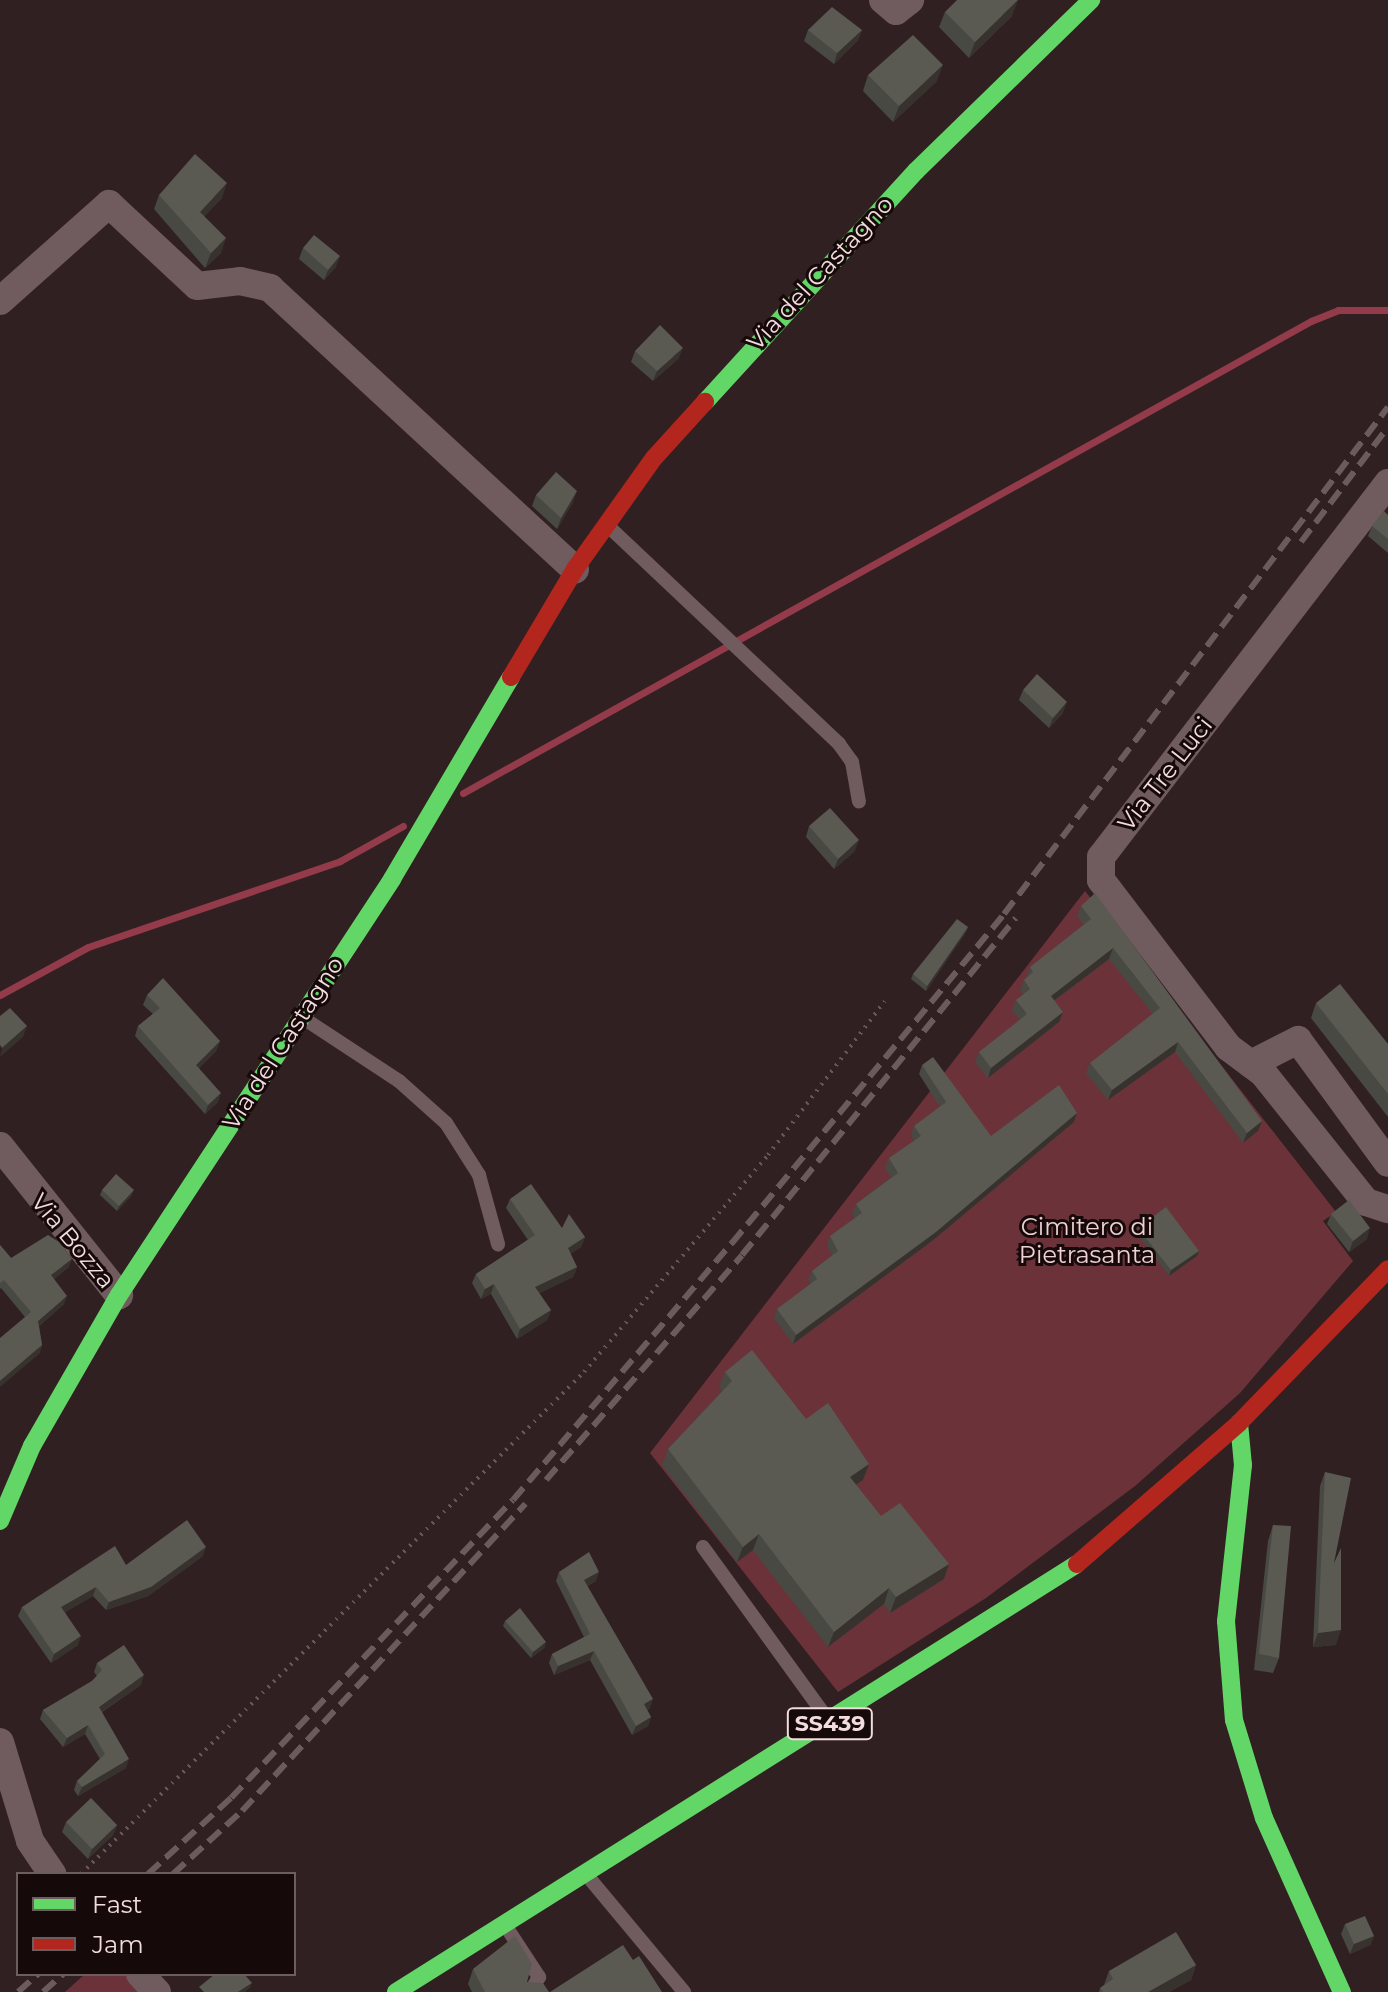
<!DOCTYPE html>
<style>
body{margin:0}
#map{position:relative;width:1388px;height:1992px;overflow:hidden;background:#312022;font-family:Montserrat,sans-serif}
div>[style]{position:absolute}
.green>*{inset:0;background:#6c323a}
.stream>*{height:7px;margin:-3.5px;padding:0 3.5px;transform-origin:3.5px;border-radius:3.5px;background:#933b4a}
.path>*{height:4px;margin-top:-2px;transform-origin:0;background:repeating-linear-gradient(90deg,#685759 0 2px,transparent 0 8px)}
.lane>*{height:14px;margin:-7px;padding:0 7px;transform-origin:7px;border-radius:7px;background:#705c5e}
.street>*{height:28px;margin:-14px;padding:0 14px;transform-origin:14px;border-radius:14px;background:#705c5e}
.fast>*{height:18px;margin:-9px;padding:0 9px;transform-origin:9px;border-radius:9px;background:#63d668}
.jam>*{height:18px;margin:-9px;padding:0 9px;transform-origin:9px;border-radius:9px;background:#b3261e}
.rail>*{height:6px;margin-top:-3px;transform-origin:0;background:repeating-linear-gradient(90deg,#6b5b5c 0 16px,transparent 0 24px)}
.wall>*{inset:0;background:#484942}
.shaded-wall>*{inset:0;background:#37322e}
.building>*{inset:0;background:#5a5952}
span{translate:-50% -50%;white-space:nowrap;text-align:center;line-height:1.15;-webkit-text-stroke:6px #16090a;paint-order:stroke}
.shield-label span{padding:2px 6px;background:#16090a;border:2px solid;border-radius:6px;-webkit-text-stroke-width:0}
.shield-label{font-size:22px;color:#f2dcdd;font-weight:700}
.street-label{font-size:24px;color:#f2dcdd}
.park-label{font-size:24px;color:#edd1d3}
.legend{position:absolute;left:16px;top:1872px;width:280px;height:104px;box-sizing:border-box;background:#16090a;border:2px solid #6e5d5e;margin:0;padding:10px 14px;list-style:none;font-size:24px;color:#f2dcdd}
.legend li{display:flex;align-items:center;gap:16px;height:40px}
.legend b{width:40px;border:2px solid #6e5d5e}
</style>
<div id="map">
<div class="green">
<div style="clip-path:polygon(1085px 891px,1336px 1212px,1323px 1221px,1353px 1261px,1240px 1393px,1135px 1486px,986px 1598px,838px 1692px,650px 1453px)"></div>
<div style="clip-path:polygon(85px 1974px,124px 1974px,140px 1992px,65px 1992px)"></div>
</div>
<div class="stream">
<div style="left:463px;top:793px;width:971px;rotate:-29.1deg"></div>
<div style="left:1311px;top:321px;width:29px;rotate:-22deg"></div>
<div style="left:1338px;top:310px;width:50px"></div>
<div style="left:0;top:995px;width:100px;rotate:-28.6deg"></div>
<div style="left:88px;top:947px;width:266px;rotate:-18.8deg"></div>
<div style="left:340px;top:861px;width:72px;rotate:-29.1deg"></div>
</div>
<div class="path">
<div style="left:81px;top:1874px;width:711px;rotate:-44.94deg"></div>
<div style="left:584px;top:1372px;width:285px;rotate:-49.7deg"></div>
<div style="left:768px;top:1155px;width:193px;rotate:-52.8deg"></div>
</div>
<div class="lane">
<div style="left:608px;top:526px;width:318px;rotate:43.3deg"></div>
<div style="left:839px;top:744px;width:22px;rotate:54deg"></div>
<div style="left:852px;top:762px;width:40px;rotate:80deg"></div>
<div style="left:303px;top:1018px;width:115px;rotate:33.3deg"></div>
<div style="left:399px;top:1081px;width:63px;rotate:41.8deg"></div>
<div style="left:446px;top:1123px;width:62px;rotate:57.6deg"></div>
<div style="left:479px;top:1175px;width:72px;rotate:74.6deg"></div>
<div style="left:703px;top:1547px;width:210px;rotate:54.1deg"></div>
<div style="left:590px;top:1879px;width:147px;rotate:50.2deg"></div>
<div style="left:507px;top:1928px;width:59px;rotate:56.9deg"></div>
<div style="left:539px;top:1977px;width:17px;rotate:121deg"></div>
</div>
<div class="street">
<div style="left:883px;top:0;width:17px;rotate:40deg"></div>
<div style="left:896px;top:11px;width:18px;rotate:-38deg"></div>
<div style="left:0;top:301px;width:146px;rotate:-41.7deg"></div>
<div style="left:109px;top:204px;width:120px;rotate:43deg"></div>
<div style="left:197px;top:286px;width:43px;rotate:-6.6deg"></div>
<div style="left:240px;top:281px;width:31px;rotate:13deg"></div>
<div style="left:270px;top:288px;width:415px;rotate:42.7deg"></div>
<div style="left:1388px;top:483px;width:471px;rotate:127.5deg"></div>
<div style="left:1101px;top:857px;width:23px;rotate:90deg"></div>
<div style="left:1101px;top:880px;width:210px;rotate:52.7deg"></div>
<div style="left:1228px;top:1047px;width:44px;rotate:36.6deg"></div>
<div style="left:1263px;top:1073px;width:165px;rotate:51.4deg"></div>
<div style="left:1366px;top:1202px;width:23px;rotate:18deg"></div>
<div style="left:1251px;top:1064px;width:53px;rotate:-27.1deg"></div>
<div style="left:1298px;top:1040px;width:152px;rotate:53.8deg"></div>
<div style="left:0;top:1146px;width:191px;rotate:51.4deg"></div>
<div style="left:0;top:1742px;width:103px;rotate:73.1deg"></div>
<div style="left:30px;top:1841px;width:40px;rotate:56deg"></div>
<div style="left:140px;top:1974px;width:25px;rotate:47deg"></div>
</div>
<div class="fast">
<div style="left:705px;top:402px;width:313px;rotate:-47.6deg"></div>
<div style="left:916px;top:171px;width:245px;rotate:-44.3deg"></div>
<div style="left:1239px;top:1423px;width:42px;rotate:84.6deg"></div>
<div style="left:1243px;top:1465px;width:157px;rotate:96.2deg"></div>
<div style="left:1226px;top:1621px;width:99px;rotate:85.4deg"></div>
<div style="left:1234px;top:1720px;width:102px;rotate:73deg"></div>
<div style="left:1264px;top:1818px;width:191px;rotate:65.9deg"></div>
<div style="left:0;top:1521px;width:82px;rotate:-66.9deg"></div>
<div style="left:32px;top:1446px;width:174px;rotate:-60.1deg"></div>
<div style="left:119px;top:1295px;width:498px;rotate:-56.7deg"></div>
<div style="left:392px;top:879px;width:234px;rotate:-59.5deg"></div>
<div style="left:396px;top:1992px;width:804px;rotate:-32.15deg"></div>
</div>
<div class="jam">
<div style="left:511px;top:677px;width:126px;rotate:-59.3deg"></div>
<div style="left:575px;top:569px;width:136px;rotate:-54.6deg"></div>
<div style="left:654px;top:458px;width:76px;rotate:-47.7deg"></div>
<div style="left:1077px;top:1564px;width:215px;rotate:-41deg"></div>
<div style="left:1239px;top:1423px;width:214px;rotate:-45.9deg"></div>
</div>
<div class="rail">
<div style="left:1301px;top:542px;width:144px;rotate:-52.9deg"></div>
<div style="left:546px;top:1480px;width:298px;rotate:-48.9deg"></div>
<div style="left:742px;top:1255px;width:434px;rotate:-50.9deg"></div>
<div style="left:148px;top:1874px;width:113px;rotate:-42.5deg"></div>
<div style="left:231px;top:1798px;width:410px;rotate:-46.6deg"></div>
<div style="left:513px;top:1500px;width:338px;rotate:-49.6deg"></div>
<div style="left:732px;top:1243px;width:427px;rotate:-50.4deg"></div>
<div style="left:1004px;top:914px;width:636px;rotate:-52.86deg"></div>
<div style="left:173px;top:1874px;width:93px;rotate:-42.4deg"></div>
<div style="left:242px;top:1811px;width:418px;rotate:-47.3deg"></div>
<div style="left:18px;top:1992px;width:27px;rotate:-42deg"></div>
<div style="left:43px;top:1992px;width:27px;rotate:-42deg"></div>
</div>
<div class="wall">
<div style="clip-path:polygon(945px 12px,1012px 16px,969px 58px,939px 27px)"></div>
<div style="clip-path:polygon(808px 30px,862px 30px,858px 40px,834px 64px,804px 41px)"></div>
<div style="clip-path:polygon(868px 75px,937px 81px,893px 122px,863px 91px)"></div>
<div style="clip-path:polygon(159px 195px,222px 198px,204px 216px,221px 253px,205px 268px,154px 209px)"></div>
<div style="clip-path:polygon(303px 248px,336px 267px,324px 280px,299px 259px)"></div>
<div style="clip-path:polygon(635px 351px,679px 358px,653px 381px,631px 362px)"></div>
<div style="clip-path:polygon(536px 495px,573px 502px,557px 529px,532px 506px)"></div>
<div style="clip-path:polygon(1388px 515px,1388px 553px,1368px 536px,1372px 526px)"></div>
<div style="clip-path:polygon(1023px 690px,1063px 713px,1049px 728px,1019px 700px)"></div>
<div style="clip-path:polygon(809px 826px,855px 851px,834px 869px,806px 837px)"></div>
<div style="clip-path:polygon(1081px 906px,1258px 1131px,1243px 1143px,1175px 1052px,1108px 1100px,1086px 1073px,1090px 1063px,1153px 1014px,1109px 959px,1054px 1001px,1063px 1012px,1059px 1022px,988px 1078px,975px 1062px,979px 1052px,1020px 1020px,1012px 1010px,1016px 1000px,1023px 995px,1020px 990px,1024px 980px,1026px 978px,1030px 967px,1084px 925px,1077px 916px)"></div>
<div style="clip-path:polygon(968px 927px,966px 932px,926px 991px,911px 979px,913px 974px)"></div>
<div style="clip-path:polygon(147px 995px,220px 1041px,216px 1051px,199px 1068px,218px 1102px,205px 1114px,135px 1036px,138px 1026px,153px 1014px,143px 1005px)"></div>
<div style="clip-path:polygon(1316px 1003px,1388px 1044px,1388px 1117px,1311px 1018px)"></div>
<div style="clip-path:polygon(922px 1065px,991px 1136px,1077px 1113px,1074px 1122px,932px 1241px,793px 1344px,774px 1318px,777px 1309px,811px 1284px,808px 1280px,812px 1271px,832px 1255px,827px 1246px,830px 1236px,855px 1218px,852px 1214px,856px 1204px,891px 1177px,885px 1168px,889px 1158px,914px 1141px,911px 1135px,914px 1126px,940px 1107px,919px 1074px)"></div>
<div style="clip-path:polygon(102px 1190px,132px 1195px,117px 1211px,100px 1195px)"></div>
<div style="clip-path:polygon(510px 1199px,562px 1228px,585px 1237px,581px 1247px,570px 1254px,577px 1267px,573px 1277px,539px 1293px,551px 1310px,547px 1320px,517px 1339px,491px 1294px,481px 1299px,472px 1283px,476px 1274px,528px 1240px,506px 1208px)"></div>
<div style="clip-path:polygon(1331px 1214px,1367px 1239px,1349px 1252px,1327px 1224px)"></div>
<div style="clip-path:polygon(1138px 1228px,1199px 1251px,1197px 1256px,1169px 1276px,1136px 1233px)"></div>
<div style="clip-path:polygon(0 1245px,11px 1258px,69px 1267px,54px 1279px,64px 1304px,39px 1326px,42px 1345px,39px 1354px,25px 1317px,1px 1288px,0 1289px)"></div>
<div style="clip-path:polygon(725px 1372px,806px 1419px,869px 1464px,863px 1480px,856px 1485px,881px 1516px,949px 1564px,944px 1579px,890px 1613px,884px 1604px,828px 1647px,753px 1550px,737px 1562px,662px 1465px,668px 1449px,722px 1391px,719px 1387px)"></div>
<div style="clip-path:polygon(1325px 1472px,1336px 1645px,1313px 1647px,1320px 1486px)"></div>
<div style="clip-path:polygon(1273px 1525px,1279px 1658px,1273px 1673px,1254px 1670px,1268px 1541px)"></div>
<div style="clip-path:polygon(203px 1556px,148px 1596px,106px 1610px,93px 1596px,65px 1612px,78px 1645px,51px 1663px,18px 1616px,22px 1607px,126px 1565px)"></div>
<div style="clip-path:polygon(559px 1572px,596px 1581px,587px 1586px,650px 1708px,647px 1710px,651px 1717px,648px 1726px,632px 1735px,590px 1660px,554px 1675px,549px 1663px,552px 1654px,584px 1637px,556px 1581px)"></div>
<div style="clip-path:polygon(505px 1621px,545px 1647px,531px 1658px,503px 1626px)"></div>
<div style="clip-path:polygon(97px 1663px,141px 1685px,102px 1712px,126px 1768px,78px 1796px,74px 1790px,77px 1781px,100px 1759px,85px 1734px,63px 1747px,40px 1719px,43px 1710px,92px 1681px,97px 1676px,94px 1672px)"></div>
<div style="clip-path:polygon(66px 1822px,117px 1825px,113px 1835px,88px 1859px,62px 1832px)"></div>
<div style="clip-path:polygon(1345px 1924px,1374px 1936px,1370px 1945px,1350px 1954px,1341px 1934px)"></div>
<div style="clip-path:polygon(1196px 1965px,1191px 1980px,1169px 1992px,1099px 1992px,1100px 1988px,1104px 1985px,1109px 1971px)"></div>
<div style="clip-path:polygon(473px 1969px,527px 1982px,549px 1992px,472px 1992px,468px 1984px)"></div>
</div>
<div class="shaded-wall">
<div style="clip-path:polygon(1018px 0,1012px 16px,969px 58px,975px 42px)"></div>
<div style="clip-path:polygon(862px 30px,858px 40px,834px 64px,837px 53px)"></div>
<div style="clip-path:polygon(943px 65px,937px 81px,893px 122px,899px 106px)"></div>
<div style="clip-path:polygon(227px 183px,222px 198px,195px 227px,200px 212px)"></div>
<div style="clip-path:polygon(226px 238px,221px 253px,205px 268px,211px 253px)"></div>
<div style="clip-path:polygon(340px 256px,336px 267px,324px 280px,328px 270px)"></div>
<div style="clip-path:polygon(683px 348px,679px 358px,653px 381px,657px 371px)"></div>
<div style="clip-path:polygon(577px 491px,573px 502px,557px 529px,561px 518px)"></div>
<div style="clip-path:polygon(1067px 702px,1063px 713px,1049px 728px,1053px 718px)"></div>
<div style="clip-path:polygon(859px 840px,855px 851px,834px 869px,838px 859px)"></div>
<div style="clip-path:polygon(968px 927px,966px 932px,926px 991px,927px 986px)"></div>
<div style="clip-path:polygon(1113px 948px,1109px 959px,1047px 1006px,1051px 996px)"></div>
<div style="clip-path:polygon(1063px 1012px,1059px 1022px,988px 1078px,991px 1068px)"></div>
<div style="clip-path:polygon(27px 1026px,23px 1037px,0 1057px,2px 1048px)"></div>
<div style="clip-path:polygon(220px 1041px,216px 1051px,192px 1075px,196px 1065px)"></div>
<div style="clip-path:polygon(1178px 1042px,1175px 1052px,1108px 1100px,1112px 1090px)"></div>
<div style="clip-path:polygon(221px 1093px,218px 1102px,205px 1114px,208px 1105px)"></div>
<div style="clip-path:polygon(1077px 1113px,1074px 1122px,932px 1241px,793px 1344px,796px 1335px)"></div>
<div style="clip-path:polygon(1262px 1121px,1258px 1131px,1243px 1143px,1247px 1133px)"></div>
<div style="clip-path:polygon(134px 1190px,132px 1195px,117px 1211px,119px 1206px)"></div>
<div style="clip-path:polygon(1370px 1228px,1367px 1239px,1349px 1252px,1353px 1241px)"></div>
<div style="clip-path:polygon(585px 1237px,581px 1247px,564px 1258px,568px 1248px)"></div>
<div style="clip-path:polygon(1199px 1251px,1197px 1256px,1169px 1276px,1171px 1270px)"></div>
<div style="clip-path:polygon(72px 1259px,69px 1267px,48px 1284px,51px 1275px)"></div>
<div style="clip-path:polygon(577px 1267px,573px 1277px,532px 1297px,535px 1287px)"></div>
<div style="clip-path:polygon(494px 1284px,491px 1294px,481px 1299px,485px 1289px)"></div>
<div style="clip-path:polygon(67px 1296px,64px 1304px,35px 1329px,38px 1321px)"></div>
<div style="clip-path:polygon(551px 1310px,547px 1320px,517px 1339px,520px 1329px)"></div>
<div style="clip-path:polygon(42px 1345px,39px 1354px,0 1387px,0 1381px)"></div>
<div style="clip-path:polygon(869px 1464px,863px 1480px,845px 1492px,850px 1477px)"></div>
<div style="clip-path:polygon(759px 1534px,753px 1550px,737px 1562px,743px 1547px)"></div>
<div style="clip-path:polygon(206px 1547px,203px 1556px,148px 1596px,106px 1610px,109px 1602px)"></div>
<div style="clip-path:polygon(949px 1564px,944px 1579px,890px 1613px,896px 1597px)"></div>
<div style="clip-path:polygon(599px 1572px,596px 1581px,580px 1589px,584px 1580px)"></div>
<div style="clip-path:polygon(96px 1587px,93px 1596px,58px 1616px,61px 1607px)"></div>
<div style="clip-path:polygon(889px 1588px,884px 1604px,828px 1647px,834px 1632px)"></div>
<div style="clip-path:polygon(1341px 1630px,1336px 1645px,1313px 1647px,1318px 1633px)"></div>
<div style="clip-path:polygon(81px 1636px,78px 1645px,51px 1663px,54px 1654px)"></div>
<div style="clip-path:polygon(546px 1642px,545px 1647px,531px 1658px,533px 1652px)"></div>
<div style="clip-path:polygon(594px 1651px,590px 1660px,554px 1675px,558px 1666px)"></div>
<div style="clip-path:polygon(144px 1675px,141px 1685px,95px 1716px,99px 1707px)"></div>
<div style="clip-path:polygon(653px 1699px,650px 1708px,641px 1713px,644px 1704px)"></div>
<div style="clip-path:polygon(651px 1717px,648px 1726px,632px 1735px,636px 1726px)"></div>
<div style="clip-path:polygon(88px 1725px,85px 1734px,63px 1747px,67px 1738px)"></div>
<div style="clip-path:polygon(129px 1759px,126px 1768px,78px 1796px,82px 1787px)"></div>
<div style="clip-path:polygon(117px 1825px,113px 1835px,88px 1859px,92px 1849px)"></div>
<div style="clip-path:polygon(1374px 1936px,1370px 1945px,1350px 1954px,1354px 1944px)"></div>
<div style="clip-path:polygon(1196px 1965px,1191px 1980px,1169px 1992px,1148px 1992px)"></div>
<div style="clip-path:polygon(252px 1983px,250px 1988px,245px 1992px,238px 1992px)"></div>
</div>
<div class="building">
<div style="clip-path:polygon(957px 0,1018px 0,975px 42px,945px 12px)"></div>
<div style="clip-path:polygon(832px 7px,862px 30px,837px 53px,808px 30px)"></div>
<div style="clip-path:polygon(913px 35px,943px 65px,899px 106px,868px 75px)"></div>
<div style="clip-path:polygon(195px 154px,227px 183px,200px 212px,226px 238px,211px 253px,159px 195px)"></div>
<div style="clip-path:polygon(314px 235px,340px 256px,328px 270px,303px 248px)"></div>
<div style="clip-path:polygon(660px 325px,683px 348px,657px 371px,635px 351px)"></div>
<div style="clip-path:polygon(556px 472px,577px 491px,561px 518px,536px 495px)"></div>
<div style="clip-path:polygon(1384px 511px,1388px 515px,1388px 539px,1372px 526px)"></div>
<div style="clip-path:polygon(1037px 674px,1067px 702px,1053px 718px,1023px 690px)"></div>
<div style="clip-path:polygon(830px 808px,859px 840px,838px 859px,809px 826px)"></div>
<div style="clip-path:polygon(1095px 893px,1262px 1121px,1247px 1133px,1178px 1042px,1112px 1090px,1090px 1063px,1160px 1008px,1113px 948px,1051px 996px,1063px 1012px,991px 1068px,979px 1052px,1027px 1014px,1016px 1000px,1030px 989px,1024px 980px,1033px 972px,1030px 967px,1091px 919px,1081px 906px)"></div>
<div style="clip-path:polygon(957px 919px,968px 927px,927px 986px,913px 974px)"></div>
<div style="clip-path:polygon(163px 978px,220px 1041px,196px 1065px,221px 1093px,208px 1105px,138px 1026px,160px 1008px,147px 995px)"></div>
<div style="clip-path:polygon(1340px 984px,1388px 1044px,1388px 1094px,1316px 1003px)"></div>
<div style="clip-path:polygon(10px 1008px,27px 1026px,2px 1048px,0 1045px,0 1016px)"></div>
<div style="clip-path:polygon(933px 1057px,991px 1136px,1059px 1085px,1077px 1113px,936px 1232px,796px 1335px,777px 1309px,817px 1279px,812px 1271px,838px 1251px,830px 1236px,862px 1213px,856px 1204px,898px 1173px,889px 1158px,921px 1136px,914px 1126px,946px 1102px,922px 1065px)"></div>
<div style="clip-path:polygon(116px 1174px,134px 1190px,119px 1206px,102px 1190px)"></div>
<div style="clip-path:polygon(531px 1184px,562px 1228px,569px 1214px,585px 1237px,568px 1248px,577px 1267px,535px 1287px,551px 1310px,520px 1329px,494px 1284px,485px 1289px,476px 1274px,535px 1235px,510px 1199px)"></div>
<div style="clip-path:polygon(1349px 1200px,1370px 1228px,1353px 1241px,1331px 1214px)"></div>
<div style="clip-path:polygon(1166px 1207px,1199px 1251px,1171px 1270px,1138px 1228px)"></div>
<div style="clip-path:polygon(48px 1235px,59px 1242px,72px 1259px,51px 1275px,67px 1296px,38px 1321px,42px 1345px,0 1381px,0 1338px,31px 1312px,4px 1280px,0 1283px,0 1245px,11px 1258px)"></div>
<div style="clip-path:polygon(752px 1350px,806px 1419px,828px 1403px,869px 1464px,850px 1477px,881px 1516px,900px 1503px,949px 1564px,896px 1597px,889px 1588px,834px 1632px,759px 1534px,743px 1547px,668px 1449px,732px 1381px,725px 1372px)"></div>
<div style="clip-path:polygon(1325px 1472px,1351px 1478px,1334px 1563px,1341px 1548px,1341px 1630px,1318px 1633px)"></div>
<div style="clip-path:polygon(187px 1520px,206px 1547px,151px 1587px,109px 1602px,96px 1587px,61px 1607px,81px 1636px,54px 1654px,22px 1607px,115px 1546px,126px 1565px)"></div>
<div style="clip-path:polygon(1273px 1525px,1291px 1526px,1279px 1658px,1259px 1654px)"></div>
<div style="clip-path:polygon(589px 1552px,599px 1572px,584px 1580px,653px 1699px,644px 1704px,651px 1717px,636px 1726px,594px 1651px,558px 1666px,552px 1654px,590px 1634px,559px 1572px)"></div>
<div style="clip-path:polygon(520px 1608px,546px 1642px,533px 1652px,505px 1621px)"></div>
<div style="clip-path:polygon(124px 1645px,144px 1675px,99px 1707px,129px 1759px,82px 1787px,77px 1781px,105px 1754px,88px 1725px,67px 1738px,43px 1710px,92px 1681px,102px 1670px,97px 1663px)"></div>
<div style="clip-path:polygon(91px 1798px,117px 1825px,92px 1849px,66px 1822px)"></div>
<div style="clip-path:polygon(1365px 1916px,1374px 1936px,1354px 1944px,1345px 1924px)"></div>
<div style="clip-path:polygon(1176px 1932px,1196px 1965px,1148px 1992px,1103px 1992px,1100px 1988px,1113px 1979px,1109px 1971px)"></div>
<div style="clip-path:polygon(515px 1936px,532px 1964px,527px 1982px,543px 1983px,549px 1992px,485px 1992px,473px 1969px)"></div>
<div style="clip-path:polygon(623px 1945px,633px 1960px,639px 1956px,662px 1992px,550px 1992px)"></div>
<div style="clip-path:polygon(215px 1974px,244px 1974px,252px 1983px,238px 1992px,204px 1992px,199px 1987px)"></div>
</div>
<div class="shield-label">
<span style="left:830px;top:1724px">SS439</span>
</div>
<div class="street-label">
<span style="left:820px;top:273px;rotate:-47deg">Via del Castagno</span>
<span style="left:1165px;top:774px;rotate:-52deg">Via Tre Luci</span>
<span style="left:283px;top:1043px;rotate:-57deg">Via del Castagno</span>
<span style="left:73px;top:1241px;rotate:50deg">Via Bozza</span>
</div>
<div class="park-label">
<span style="left:1087px;top:1241px">Cimitero di<br>Pietrasanta</span>
</div>
<ul class="legend">
<li><b style="height:10px;background:#63d668"></b>Fast</li>
<li><b style="height:10px;background:#b3261e"></b>Jam</li>
</ul>
</div>
